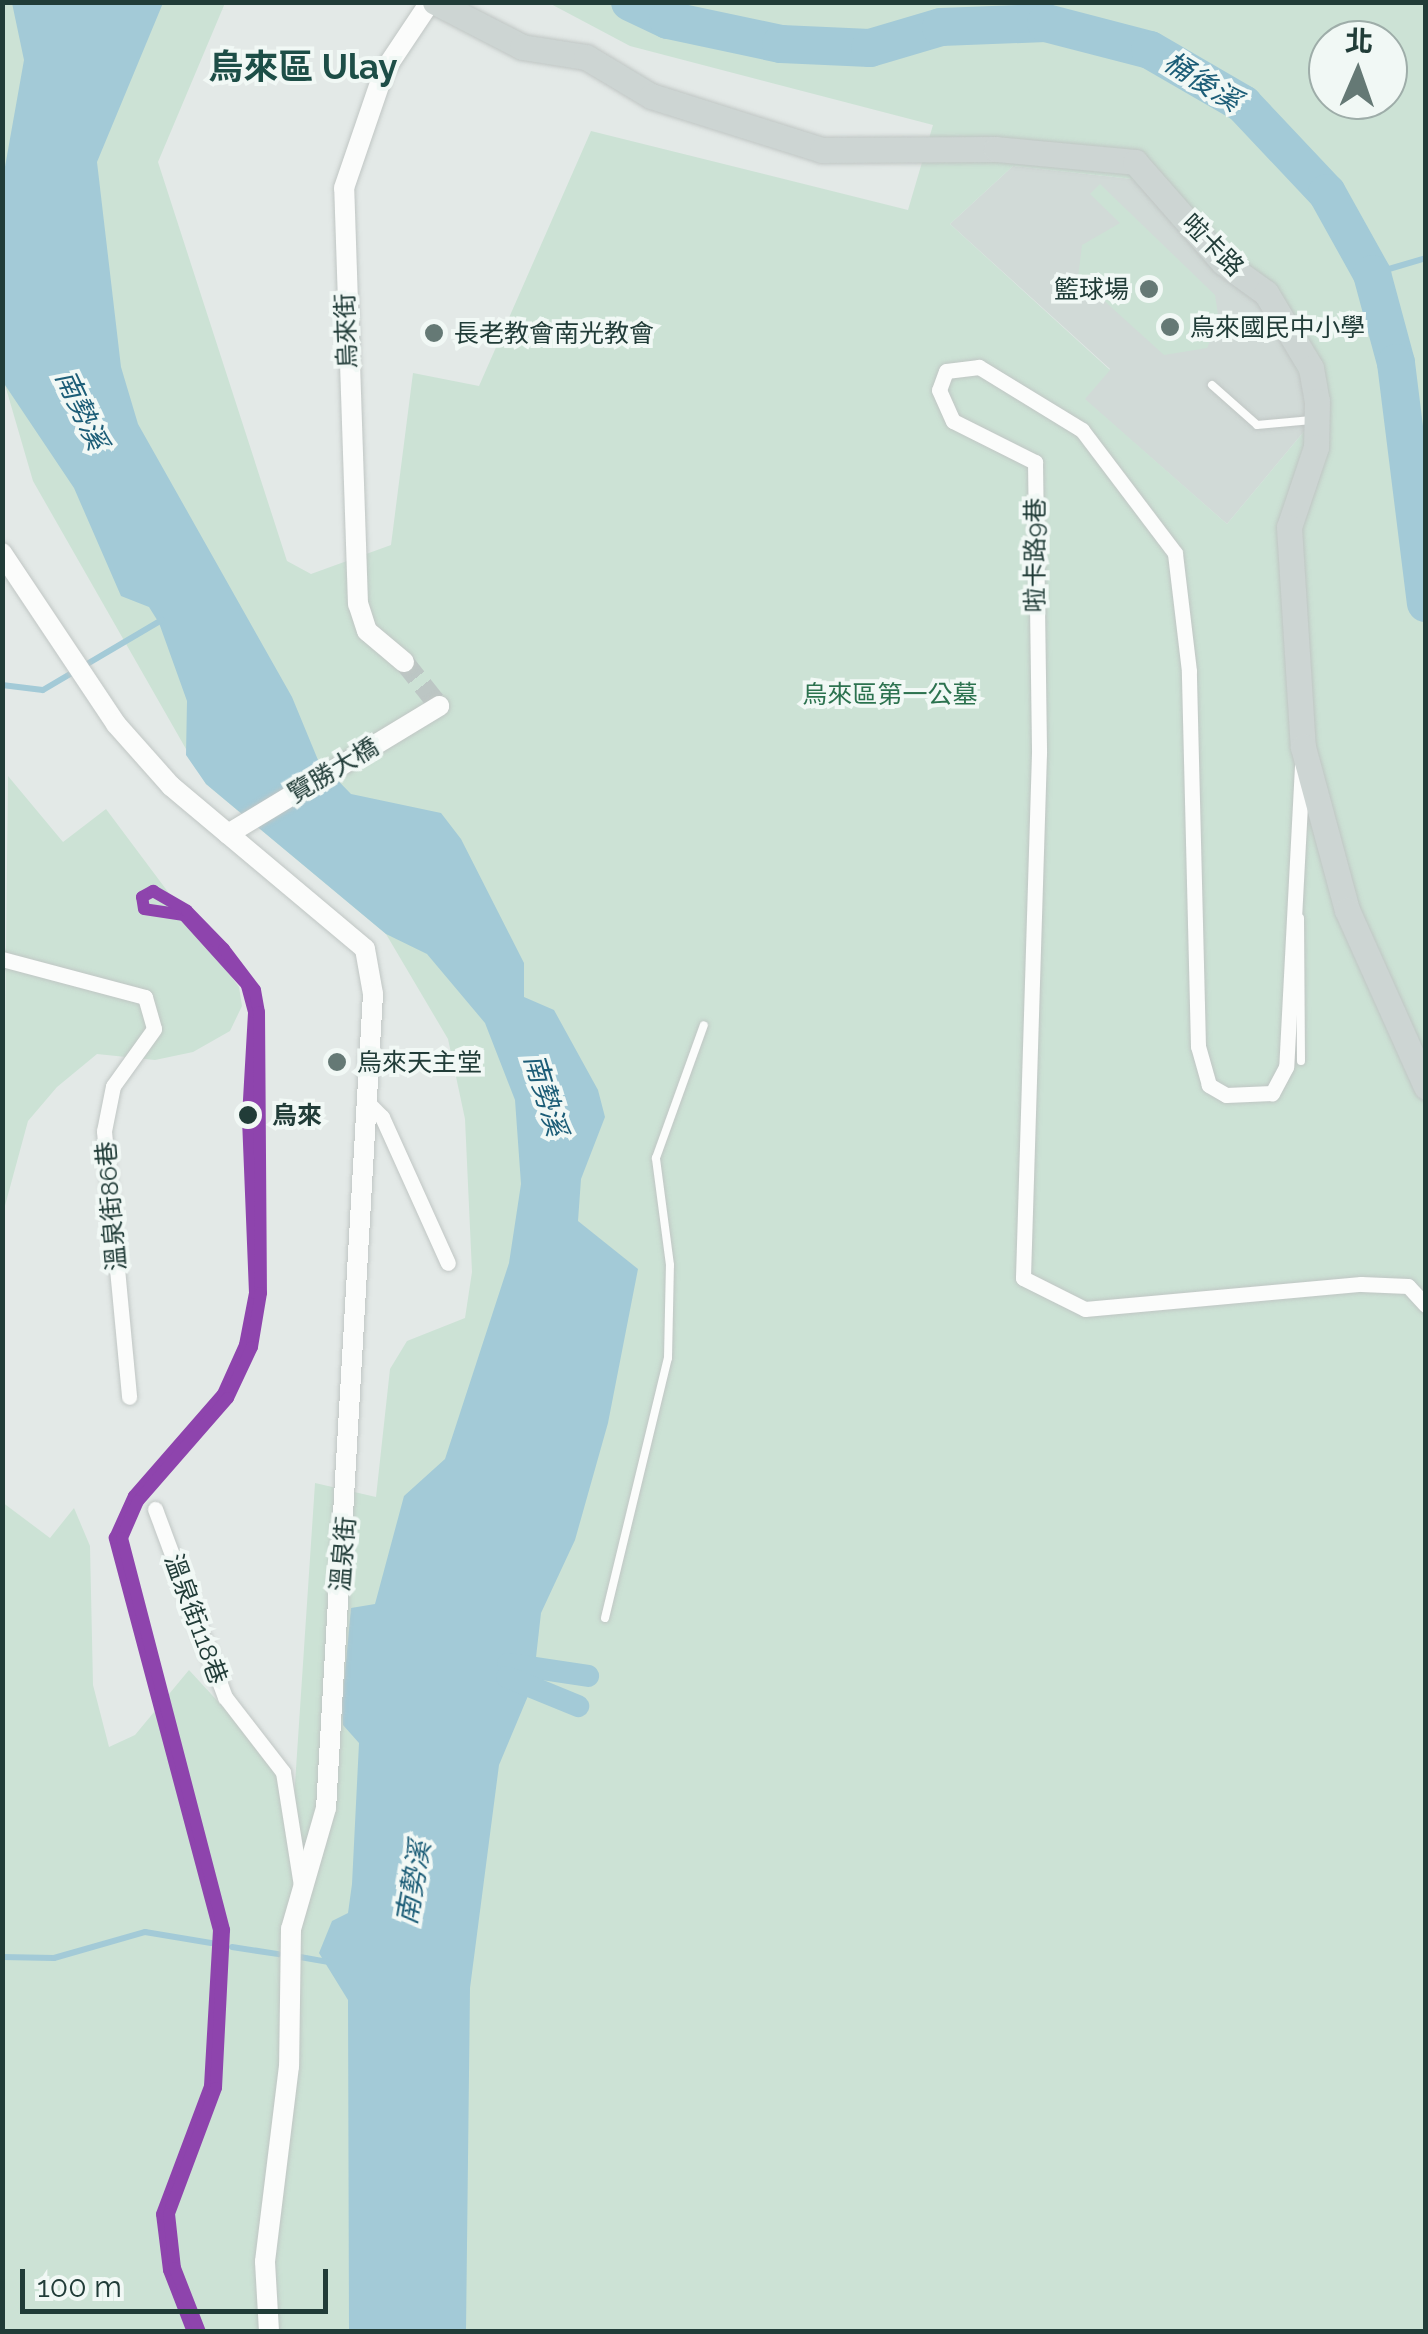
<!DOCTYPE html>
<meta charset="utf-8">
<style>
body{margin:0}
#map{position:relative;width:1428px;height:2334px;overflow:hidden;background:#e3e9e7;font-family:Raleway,"Noto Sans TC",sans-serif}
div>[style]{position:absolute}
.built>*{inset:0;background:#d1dad7}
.green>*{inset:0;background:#cce2d5}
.water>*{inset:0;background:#a3cad7}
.stream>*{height:6px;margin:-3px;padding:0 3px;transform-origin:3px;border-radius:3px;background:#a3cad7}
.canal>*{height:22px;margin:-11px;padding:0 11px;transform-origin:11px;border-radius:11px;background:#a3cad7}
.river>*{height:38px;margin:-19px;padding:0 19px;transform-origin:19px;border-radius:19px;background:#a3cad7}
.tertiary-tunnel>*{height:20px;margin-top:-10px;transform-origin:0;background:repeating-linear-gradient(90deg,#bcc6c4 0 20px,transparent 0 30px)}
.roads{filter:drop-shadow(0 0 2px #c0c6c4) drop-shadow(0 0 2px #c0c6c4)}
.service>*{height:8px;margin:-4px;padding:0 4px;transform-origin:4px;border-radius:4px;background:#fbfcfb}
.minor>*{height:15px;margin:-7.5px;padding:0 7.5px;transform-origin:7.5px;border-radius:7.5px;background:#fbfcfb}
.tertiary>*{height:20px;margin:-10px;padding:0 10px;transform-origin:10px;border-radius:10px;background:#fbfcfb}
.primary>*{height:25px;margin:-12.5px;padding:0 12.5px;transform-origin:12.5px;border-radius:12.5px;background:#cdd5d3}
.rail-1>*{height:12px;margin:-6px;padding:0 6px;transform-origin:6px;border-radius:6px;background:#8e44ad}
.dots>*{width:28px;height:28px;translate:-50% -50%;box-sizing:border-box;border:5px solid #f1f8f5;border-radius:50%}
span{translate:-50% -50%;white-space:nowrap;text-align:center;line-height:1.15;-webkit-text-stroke:8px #f1f8f5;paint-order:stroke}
.street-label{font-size:25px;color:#213c38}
.poi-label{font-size:25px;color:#213c38}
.right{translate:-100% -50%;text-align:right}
.left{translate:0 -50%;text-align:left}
.park-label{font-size:25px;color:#2c724f}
.stop-label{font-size:25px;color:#213c38;font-weight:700}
.water-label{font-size:28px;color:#1c5d77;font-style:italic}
.district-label{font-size:35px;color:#1d4e47;font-weight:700}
.frame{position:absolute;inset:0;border:5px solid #213c38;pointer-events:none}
.north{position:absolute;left:1308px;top:20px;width:100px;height:100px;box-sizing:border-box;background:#f1f8f5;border:2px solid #9eada9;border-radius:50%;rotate:2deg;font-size:28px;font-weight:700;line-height:40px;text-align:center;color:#213c38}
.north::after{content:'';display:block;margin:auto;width:35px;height:45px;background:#657975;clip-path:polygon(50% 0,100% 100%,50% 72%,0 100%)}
.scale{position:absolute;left:20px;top:2269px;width:308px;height:45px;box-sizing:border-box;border:5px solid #213c38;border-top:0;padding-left:12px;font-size:30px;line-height:35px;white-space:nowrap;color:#213c38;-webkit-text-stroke:8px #f1f8f5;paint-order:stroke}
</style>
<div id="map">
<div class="built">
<div style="clip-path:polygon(1013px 166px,1132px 179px,1262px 300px,1304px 384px,1306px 429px,1227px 524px,1084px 399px,1110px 369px,950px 224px)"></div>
</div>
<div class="green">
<div style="clip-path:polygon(evenodd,3px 3px,225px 3px,158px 162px,287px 561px,311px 574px,391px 545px,413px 373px,479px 386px,591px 131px,908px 210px,933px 125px,630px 46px,549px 3px,1425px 3px,1425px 2331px,3px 2331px,2px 1502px,50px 1538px,74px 1508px,90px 1546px,93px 1685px,109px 1747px,135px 1735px,189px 1670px,267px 1755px,293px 1814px,315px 1483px,376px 1497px,390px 1369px,407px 1341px,465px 1318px,472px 1272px,465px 1119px,448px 1039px,386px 934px,206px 784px,33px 481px,3px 378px,3px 3px,1328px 40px,1388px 40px,1388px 100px,1328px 100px,1328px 40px,3px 3px,1013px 166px,1132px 179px,1262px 300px,1304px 384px,1306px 429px,1227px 524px,1085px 399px,1110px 370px,950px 224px,1013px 166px)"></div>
<div style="clip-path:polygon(1100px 184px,1215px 295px,1219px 321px,1207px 348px,1164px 355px,1078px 277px,1082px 245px,1120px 223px,1090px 194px)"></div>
<div style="clip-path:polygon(8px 776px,63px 842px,106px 809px,239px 987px,242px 1006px,230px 1031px,193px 1052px,155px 1060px,97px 1054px,57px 1087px,28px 1121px,3px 1213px)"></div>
</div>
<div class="water">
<div style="clip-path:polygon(12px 3px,163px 3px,97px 162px,121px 367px,138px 424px,292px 697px,318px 760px,351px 794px,441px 813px,461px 839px,524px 963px,524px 997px,554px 1010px,598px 1090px,605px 1117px,581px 1179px,578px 1221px,638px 1269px,608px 1423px,575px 1540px,541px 1613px,533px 1684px,499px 1765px,470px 1988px,466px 2331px,349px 2331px,348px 2000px,319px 1953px,332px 1921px,348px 1913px,352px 1884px,359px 1743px,343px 1725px,342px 1705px,351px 1608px,375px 1604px,404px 1496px,445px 1459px,509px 1263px,521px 1184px,515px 1100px,485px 1023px,427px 954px,386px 934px,206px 784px,186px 755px,187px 701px,159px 623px,149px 607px,121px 596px,74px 488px,5px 385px,3px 178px,24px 60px)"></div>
</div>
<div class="stream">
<div style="left:1372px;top:274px;width:56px;rotate:-16.5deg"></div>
<div style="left:2px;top:685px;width:41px;rotate:7deg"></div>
<div style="left:43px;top:690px;width:138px;rotate:-30.5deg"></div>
<div style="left:232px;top:1947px;width:47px;rotate:8.7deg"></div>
<div style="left:2px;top:1957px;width:52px;rotate:1.1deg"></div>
<div style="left:54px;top:1958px;width:95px;rotate:-15.9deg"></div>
<div style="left:145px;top:1932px;width:67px;rotate:9.5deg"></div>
<div style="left:300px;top:1957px;width:28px;rotate:10deg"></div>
</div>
<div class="canal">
<div style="left:508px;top:1664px;width:81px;rotate:8.5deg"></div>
<div style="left:507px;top:1677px;width:77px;rotate:22.2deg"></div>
</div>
<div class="river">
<div style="left:630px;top:2px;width:42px;rotate:25.3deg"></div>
<div style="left:668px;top:20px;width:116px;rotate:12deg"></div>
<div style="left:781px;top:44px;width:89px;rotate:2.6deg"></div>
<div style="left:870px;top:48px;width:74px;rotate:-16.5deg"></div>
<div style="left:941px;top:27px;width:105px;rotate:-2.2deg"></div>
<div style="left:1046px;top:23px;width:107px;rotate:14.6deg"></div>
<div style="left:1150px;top:50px;width:108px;rotate:30.1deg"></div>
<div style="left:1243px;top:104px;width:122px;rotate:46.7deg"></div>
<div style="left:1327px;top:193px;width:93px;rotate:60.9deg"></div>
<div style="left:1372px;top:274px;width:92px;rotate:74.9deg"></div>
<div style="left:1396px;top:363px;width:242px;rotate:82.9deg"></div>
</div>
<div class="tertiary-tunnel">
<div style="left:404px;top:662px;width:56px;rotate:51.5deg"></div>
</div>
<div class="roads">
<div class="service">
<div style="left:1212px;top:385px;width:60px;rotate:41.6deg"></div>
<div style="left:1257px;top:425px;width:55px;rotate:-5.2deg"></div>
<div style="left:1300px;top:918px;width:143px;rotate:89.6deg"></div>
<div style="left:605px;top:1618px;width:268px;rotate:-76.4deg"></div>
<div style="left:668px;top:1358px;width:93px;rotate:-88.8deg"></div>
<div style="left:670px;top:1265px;width:108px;rotate:-97.5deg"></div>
<div style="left:656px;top:1158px;width:141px;rotate:-70.2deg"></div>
</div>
<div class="minor">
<div style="left:1302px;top:766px;width:301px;rotate:93deg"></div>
<div style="left:1286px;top:1067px;width:30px;rotate:118deg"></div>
<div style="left:1272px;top:1093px;width:46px;rotate:177.5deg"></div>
<div style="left:1226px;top:1095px;width:20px;rotate:-150deg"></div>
<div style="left:1209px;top:1085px;width:41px;rotate:-105.8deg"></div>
<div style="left:1198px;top:1046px;width:375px;rotate:-91.4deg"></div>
<div style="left:1189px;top:671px;width:119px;rotate:-96.8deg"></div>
<div style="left:1175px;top:553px;width:154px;rotate:-127.1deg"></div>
<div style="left:1082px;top:430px;width:121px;rotate:-148.5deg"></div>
<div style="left:979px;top:367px;width:33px;rotate:173deg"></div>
<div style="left:946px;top:371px;width:20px;rotate:110deg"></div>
<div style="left:939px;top:390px;width:34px;rotate:66deg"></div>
<div style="left:953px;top:421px;width:92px;rotate:26.6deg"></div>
<div style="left:1035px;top:462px;width:291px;rotate:89.2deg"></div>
<div style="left:1039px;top:753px;width:525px;rotate:91.75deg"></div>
<div style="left:1023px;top:1278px;width:69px;rotate:26.6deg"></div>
<div style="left:1085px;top:1309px;width:277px;rotate:-5.2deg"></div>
<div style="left:1361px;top:1284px;width:47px;rotate:2.4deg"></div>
<div style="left:1408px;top:1286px;width:26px;rotate:47deg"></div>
<div style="left:2px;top:959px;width:148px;rotate:14.9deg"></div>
<div style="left:145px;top:997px;width:33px;rotate:74deg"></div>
<div style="left:154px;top:1029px;width:70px;rotate:125.7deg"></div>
<div style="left:113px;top:1086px;width:46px;rotate:101.3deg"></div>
<div style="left:104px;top:1131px;width:267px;rotate:84.6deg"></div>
<div style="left:365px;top:1100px;width:24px;rotate:45deg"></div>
<div style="left:382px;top:1117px;width:160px;rotate:65.7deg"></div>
<div style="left:155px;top:1509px;width:201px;rotate:69.6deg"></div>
<div style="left:225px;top:1697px;width:95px;rotate:52.3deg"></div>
<div style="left:283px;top:1772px;width:115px;rotate:81deg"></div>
</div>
<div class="tertiary">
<div style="left:2px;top:553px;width:206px;rotate:56.3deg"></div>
<div style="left:116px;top:724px;width:83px;rotate:48.4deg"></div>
<div style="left:171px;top:786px;width:253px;rotate:40deg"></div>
<div style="left:365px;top:949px;width:46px;rotate:79.9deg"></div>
<div style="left:373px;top:994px;width:815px;rotate:93.3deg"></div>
<div style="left:326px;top:1808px;width:126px;rotate:106.1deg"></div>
<div style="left:291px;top:1929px;width:137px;rotate:90.8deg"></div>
<div style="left:289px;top:2066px;width:197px;rotate:97deg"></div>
<div style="left:265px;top:2262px;width:70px;rotate:86.7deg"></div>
<div style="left:404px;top:662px;width:48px;rotate:-140deg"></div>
<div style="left:367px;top:631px;width:28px;rotate:-108deg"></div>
<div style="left:358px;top:604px;width:416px;rotate:-91.9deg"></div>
<div style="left:344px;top:188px;width:124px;rotate:-71.1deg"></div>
<div style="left:384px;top:71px;width:83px;rotate:-56.3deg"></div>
<div style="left:228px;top:834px;width:247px;rotate:-31.2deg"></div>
</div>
<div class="primary">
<div style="left:435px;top:2px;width:98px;rotate:27.3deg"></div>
<div style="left:522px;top:47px;width:65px;rotate:8.9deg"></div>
<div style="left:586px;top:57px;width:76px;rotate:31deg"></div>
<div style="left:651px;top:96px;width:179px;rotate:17.5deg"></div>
<div style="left:822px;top:150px;width:174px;rotate:-0.3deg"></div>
<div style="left:996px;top:149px;width:140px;rotate:5.3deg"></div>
<div style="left:1135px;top:162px;width:133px;rotate:48.7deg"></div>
<div style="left:1223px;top:262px;width:53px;rotate:35.8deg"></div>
<div style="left:1266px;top:293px;width:87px;rotate:59deg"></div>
<div style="left:1311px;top:368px;width:34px;rotate:80deg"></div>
<div style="left:1317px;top:401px;width:46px;rotate:91.2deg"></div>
<div style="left:1316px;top:447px;width:84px;rotate:108.6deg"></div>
<div style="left:1289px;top:527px;width:220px;rotate:86.4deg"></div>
<div style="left:1303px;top:747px;width:169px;rotate:74.9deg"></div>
<div style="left:1347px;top:910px;width:194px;rotate:65.9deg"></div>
</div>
</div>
<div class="rail-1">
<div style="left:193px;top:2332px;width:66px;rotate:-111.2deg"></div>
<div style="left:169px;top:2270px;width:56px;rotate:-97.1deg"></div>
<div style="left:162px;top:2214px;width:137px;rotate:-69.4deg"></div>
<div style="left:210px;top:2086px;width:156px;rotate:-86.7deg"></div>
<div style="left:219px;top:1930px;width:406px;rotate:-104.9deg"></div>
<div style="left:115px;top:1538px;width:46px;rotate:-65.7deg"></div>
<div style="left:134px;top:1496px;width:135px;rotate:-48.9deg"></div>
<div style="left:223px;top:1394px;width:54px;rotate:-65.8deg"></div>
<div style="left:245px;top:1345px;width:53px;rotate:-79.1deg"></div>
<div style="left:255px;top:1293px;width:176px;rotate:-92.3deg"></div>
<div style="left:248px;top:1117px;width:105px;rotate:-86.7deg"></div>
<div style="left:254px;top:1012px;width:28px;rotate:-105deg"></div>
<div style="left:247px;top:985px;width:94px;rotate:-132deg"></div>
<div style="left:184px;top:915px;width:40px;rotate:-171.5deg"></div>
<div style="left:144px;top:909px;width:12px;rotate:-99deg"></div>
<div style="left:142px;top:897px;width:13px;rotate:-29deg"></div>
<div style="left:153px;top:891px;width:39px;rotate:30deg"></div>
<div style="left:187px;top:911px;width:53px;rotate:45.8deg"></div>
<div style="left:224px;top:949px;width:51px;rotate:52.9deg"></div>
<div style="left:255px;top:990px;width:22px;rotate:80deg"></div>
<div style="left:259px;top:1012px;width:281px;rotate:89.6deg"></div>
<div style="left:261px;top:1293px;width:55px;rotate:99.5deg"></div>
<div style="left:252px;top:1347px;width:56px;rotate:115.2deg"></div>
<div style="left:228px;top:1398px;width:137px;rotate:131.1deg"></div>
<div style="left:138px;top:1501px;width:40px;rotate:113.4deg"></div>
<div style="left:122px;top:1538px;width:405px;rotate:75.4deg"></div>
<div style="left:224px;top:1930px;width:158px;rotate:92.9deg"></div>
<div style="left:216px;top:2088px;width:134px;rotate:110.5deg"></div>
<div style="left:169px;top:2214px;width:54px;rotate:83.7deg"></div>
<div style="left:175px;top:2268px;width:69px;rotate:68.7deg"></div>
</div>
<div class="dots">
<div style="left:1149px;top:289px;background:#657975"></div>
<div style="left:1170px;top:327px;background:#657975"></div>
<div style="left:434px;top:333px;background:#657975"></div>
<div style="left:337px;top:1062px;background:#657975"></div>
<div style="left:248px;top:1115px;background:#213c38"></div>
</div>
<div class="street-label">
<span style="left:1213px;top:245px;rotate:45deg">啦卡路</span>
<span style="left:346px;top:331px;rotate:-92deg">烏來街</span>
<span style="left:1035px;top:555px;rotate:-90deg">啦卡路9巷</span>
<span style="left:333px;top:770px;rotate:-31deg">覽勝大橋</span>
<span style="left:111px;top:1206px;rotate:-95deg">溫泉街86巷</span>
<span style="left:343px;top:1554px;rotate:-85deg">溫泉街</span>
<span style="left:196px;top:1619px;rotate:70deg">溫泉街118巷</span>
</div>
<div class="poi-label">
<span class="right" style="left:1129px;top:289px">籃球場</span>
<span class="left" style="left:1190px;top:327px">烏來國民中小學</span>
<span class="left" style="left:454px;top:333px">長老教會南光教會</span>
<span class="left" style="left:357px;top:1062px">烏來天主堂</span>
</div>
<div class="park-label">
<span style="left:890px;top:694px">烏來區第一公墓</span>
</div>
<div class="stop-label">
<span class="left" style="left:272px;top:1115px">烏來</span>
</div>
<div class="water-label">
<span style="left:1202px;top:82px;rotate:32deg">桶後溪</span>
<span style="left:81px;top:410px;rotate:65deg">南勢溪</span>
<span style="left:545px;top:1095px;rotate:73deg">南勢溪</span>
<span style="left:414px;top:1883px;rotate:-80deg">南勢溪</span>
</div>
<div class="district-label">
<span style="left:303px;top:67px">烏來區 Ulay</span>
</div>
<div class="frame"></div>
<div class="north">北</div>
<div class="scale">100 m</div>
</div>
